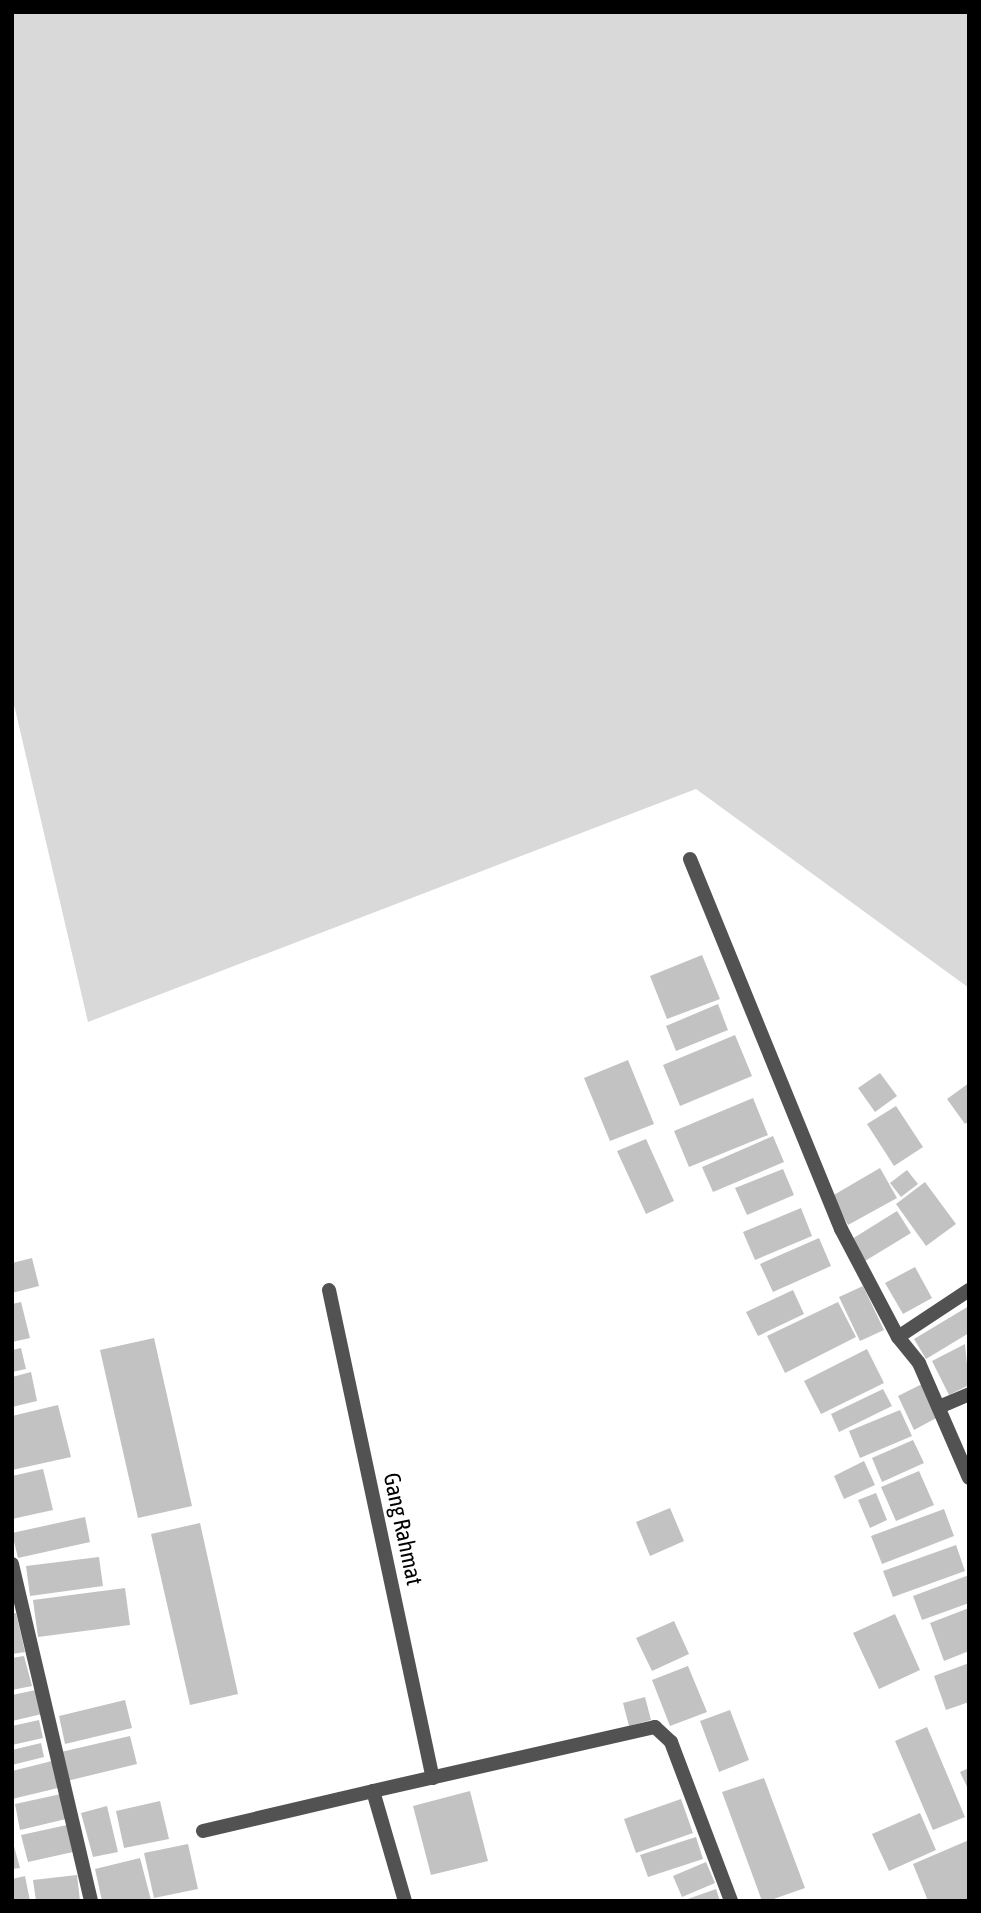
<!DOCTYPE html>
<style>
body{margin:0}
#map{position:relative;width:981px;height:1913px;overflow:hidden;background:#fff;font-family:"Asap Condensed",sans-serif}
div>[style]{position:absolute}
.green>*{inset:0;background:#d9d9d9}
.building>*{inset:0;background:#c2c2c2}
.minor>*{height:14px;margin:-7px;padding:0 7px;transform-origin:7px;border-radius:7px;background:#525252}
span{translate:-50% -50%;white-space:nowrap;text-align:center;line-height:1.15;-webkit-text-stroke:5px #fff;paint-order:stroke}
.street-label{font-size:23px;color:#000}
.frame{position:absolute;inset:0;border:14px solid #000;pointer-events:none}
</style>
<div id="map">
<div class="green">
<div style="clip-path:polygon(12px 12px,969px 12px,969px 988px,696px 789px,88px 1022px,12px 696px)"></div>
</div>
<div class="building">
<div style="clip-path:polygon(702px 955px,720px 999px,667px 1019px,650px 976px)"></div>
<div style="clip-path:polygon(718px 1004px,728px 1030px,676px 1051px,666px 1026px)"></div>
<div style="clip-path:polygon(735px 1035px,752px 1076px,680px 1106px,663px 1065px)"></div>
<div style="clip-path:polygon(628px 1060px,654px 1124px,610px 1141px,584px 1078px)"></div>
<div style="clip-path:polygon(880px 1073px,897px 1096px,875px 1112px,858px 1088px)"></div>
<div style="clip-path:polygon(969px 1083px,969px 1121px,965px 1124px,947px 1099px)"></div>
<div style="clip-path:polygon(753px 1098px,768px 1135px,689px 1167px,674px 1131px)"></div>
<div style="clip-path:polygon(896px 1106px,923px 1147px,894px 1166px,867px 1124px)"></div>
<div style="clip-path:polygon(773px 1136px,784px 1162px,713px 1192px,702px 1167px)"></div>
<div style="clip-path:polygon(646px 1139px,674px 1201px,646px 1214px,617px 1151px)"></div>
<div style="clip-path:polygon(880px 1168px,897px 1198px,848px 1225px,832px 1196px)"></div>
<div style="clip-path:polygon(783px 1169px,794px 1195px,747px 1215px,735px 1188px)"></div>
<div style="clip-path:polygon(907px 1170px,918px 1184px,901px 1197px,890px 1183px)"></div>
<div style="clip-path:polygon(925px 1182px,956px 1224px,926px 1246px,896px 1204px)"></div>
<div style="clip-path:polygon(801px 1208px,812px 1236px,755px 1260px,743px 1232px)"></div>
<div style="clip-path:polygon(897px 1211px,911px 1233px,865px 1261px,852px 1239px)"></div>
<div style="clip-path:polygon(819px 1238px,831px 1266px,773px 1292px,760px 1264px)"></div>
<div style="clip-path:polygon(32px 1258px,39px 1286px,12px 1293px,12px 1263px)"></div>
<div style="clip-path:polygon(915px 1267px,932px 1298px,903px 1314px,885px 1283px)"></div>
<div style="clip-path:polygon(863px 1286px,884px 1330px,860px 1341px,839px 1297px)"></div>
<div style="clip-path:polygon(793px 1290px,804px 1314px,758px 1336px,746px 1312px)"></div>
<div style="clip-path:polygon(21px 1302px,30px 1338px,12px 1342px,12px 1304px)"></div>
<div style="clip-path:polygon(838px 1302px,856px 1337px,785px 1373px,767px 1336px)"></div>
<div style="clip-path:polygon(969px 1306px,969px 1333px,926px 1359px,914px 1339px)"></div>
<div style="clip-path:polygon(154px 1338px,192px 1506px,138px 1518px,100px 1350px)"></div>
<div style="clip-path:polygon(965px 1344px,969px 1385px,949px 1395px,932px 1361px)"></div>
<div style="clip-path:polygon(21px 1348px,26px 1369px,12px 1372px,12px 1350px)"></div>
<div style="clip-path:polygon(867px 1349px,884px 1383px,821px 1414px,804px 1381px)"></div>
<div style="clip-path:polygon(31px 1372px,37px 1401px,12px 1407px,12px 1377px)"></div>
<div style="clip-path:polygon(924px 1383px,940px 1416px,914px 1430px,898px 1396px)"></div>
<div style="clip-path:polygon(883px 1389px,892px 1406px,839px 1432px,831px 1414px)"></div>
<div style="clip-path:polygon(58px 1405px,71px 1457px,12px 1470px,12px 1416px)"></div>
<div style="clip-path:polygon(900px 1410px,912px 1436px,860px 1458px,849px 1431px)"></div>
<div style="clip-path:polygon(913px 1440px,924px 1463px,882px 1482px,872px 1458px)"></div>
<div style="clip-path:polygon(864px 1461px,875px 1485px,844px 1499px,834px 1476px)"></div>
<div style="clip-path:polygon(43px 1469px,53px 1510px,12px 1519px,12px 1476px)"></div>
<div style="clip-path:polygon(919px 1471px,934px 1505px,896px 1521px,881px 1487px)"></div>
<div style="clip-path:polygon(876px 1493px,887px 1520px,870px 1528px,858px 1500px)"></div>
<div style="clip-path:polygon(670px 1508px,684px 1541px,650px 1556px,636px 1522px)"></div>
<div style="clip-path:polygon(944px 1509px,954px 1536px,882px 1564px,871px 1536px)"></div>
<div style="clip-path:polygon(85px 1517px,90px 1542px,18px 1558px,12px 1533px)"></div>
<div style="clip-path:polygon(200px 1523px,238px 1694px,190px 1705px,151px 1534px)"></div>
<div style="clip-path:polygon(956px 1545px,965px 1571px,893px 1597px,883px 1571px)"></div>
<div style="clip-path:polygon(99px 1557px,103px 1586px,30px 1596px,26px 1566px)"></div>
<div style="clip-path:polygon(969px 1575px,969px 1603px,922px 1620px,913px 1596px)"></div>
<div style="clip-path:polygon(125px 1588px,130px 1625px,38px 1637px,33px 1600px)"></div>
<div style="clip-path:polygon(969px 1608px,969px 1651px,944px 1661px,930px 1623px)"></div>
<div style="clip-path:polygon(16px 1613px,25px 1652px,12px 1654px,12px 1614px)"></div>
<div style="clip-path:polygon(895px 1614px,920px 1670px,879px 1689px,853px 1633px)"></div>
<div style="clip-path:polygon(674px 1621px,689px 1654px,652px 1671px,636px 1638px)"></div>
<div style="clip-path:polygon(24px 1656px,32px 1686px,12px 1690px,12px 1658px)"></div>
<div style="clip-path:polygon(969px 1663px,969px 1702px,946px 1710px,934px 1676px)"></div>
<div style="clip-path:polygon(688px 1666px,707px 1712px,670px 1726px,652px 1680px)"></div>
<div style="clip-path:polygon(36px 1690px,42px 1714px,12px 1721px,12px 1695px)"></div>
<div style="clip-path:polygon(645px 1697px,651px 1720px,629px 1726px,623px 1703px)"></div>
<div style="clip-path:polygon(125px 1700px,132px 1728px,65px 1744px,59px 1716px)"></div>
<div style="clip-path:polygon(730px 1710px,749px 1760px,719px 1772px,700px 1721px)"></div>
<div style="clip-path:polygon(39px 1720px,43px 1738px,12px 1745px,12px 1726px)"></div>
<div style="clip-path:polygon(927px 1727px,965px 1817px,933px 1830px,895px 1741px)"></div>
<div style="clip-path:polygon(130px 1736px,137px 1764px,67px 1781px,61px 1752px)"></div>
<div style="clip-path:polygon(41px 1743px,44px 1757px,12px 1765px,12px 1750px)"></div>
<div style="clip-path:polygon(52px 1761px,58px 1788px,12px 1799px,12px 1771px)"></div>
<div style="clip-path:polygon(969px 1768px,969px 1791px,960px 1772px)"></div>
<div style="clip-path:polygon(764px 1778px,805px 1888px,768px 1901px,762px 1901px,722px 1792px)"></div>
<div style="clip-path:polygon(470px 1791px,488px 1861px,431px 1875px,413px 1806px)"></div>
<div style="clip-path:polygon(61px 1794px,66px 1819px,20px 1830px,15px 1804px)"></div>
<div style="clip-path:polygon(681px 1799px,693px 1833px,636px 1853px,624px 1819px)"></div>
<div style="clip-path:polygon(160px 1801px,169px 1839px,124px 1848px,116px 1811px)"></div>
<div style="clip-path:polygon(107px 1806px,118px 1852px,93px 1857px,81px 1813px)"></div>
<div style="clip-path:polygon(920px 1813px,936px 1850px,889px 1871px,872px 1834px)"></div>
<div style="clip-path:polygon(67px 1825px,73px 1852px,28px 1862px,21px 1835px)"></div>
<div style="clip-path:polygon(696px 1837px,703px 1859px,648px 1877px,640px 1855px)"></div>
<div style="clip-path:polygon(12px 1839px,20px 1868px,12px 1869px)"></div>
<div style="clip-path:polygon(969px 1840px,969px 1901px,928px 1901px,913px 1864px)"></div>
<div style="clip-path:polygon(188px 1844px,198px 1889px,154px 1898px,144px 1853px)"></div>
<div style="clip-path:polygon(140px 1858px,151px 1900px,102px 1901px,95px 1869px)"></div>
<div style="clip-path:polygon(706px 1862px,715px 1883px,682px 1897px,673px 1876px)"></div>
<div style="clip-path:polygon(77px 1875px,80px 1901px,36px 1901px,33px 1880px)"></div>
<div style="clip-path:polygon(25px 1876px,30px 1901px,12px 1901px,12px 1879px)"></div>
<div style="clip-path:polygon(716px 1889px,720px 1901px,685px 1901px,685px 1900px)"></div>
</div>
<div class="minor">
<div style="left:690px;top:859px;width:400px;rotate:67.8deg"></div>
<div style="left:841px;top:1229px;width:122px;rotate:62.2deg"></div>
<div style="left:898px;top:1337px;width:33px;rotate:51deg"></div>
<div style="left:919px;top:1363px;width:125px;rotate:66.5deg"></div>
<div style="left:329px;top:1290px;width:499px;rotate:78deg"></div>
<div style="left:898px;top:1337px;width:85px;rotate:-33.5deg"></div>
<div style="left:939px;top:1407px;width:33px;rotate:-23deg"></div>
<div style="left:12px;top:1564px;width:346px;rotate:76.8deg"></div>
<div style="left:373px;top:1791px;width:289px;rotate:-12.8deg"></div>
<div style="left:655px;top:1727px;width:22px;rotate:43deg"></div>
<div style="left:671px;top:1742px;width:170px;rotate:69.3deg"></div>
<div style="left:203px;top:1831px;width:175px;rotate:-13.2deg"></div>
<div style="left:373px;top:1791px;width:115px;rotate:73.8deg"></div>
</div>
<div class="street-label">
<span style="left:403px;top:1529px;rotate:78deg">Gang Rahmat</span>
</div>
<div class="frame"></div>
</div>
